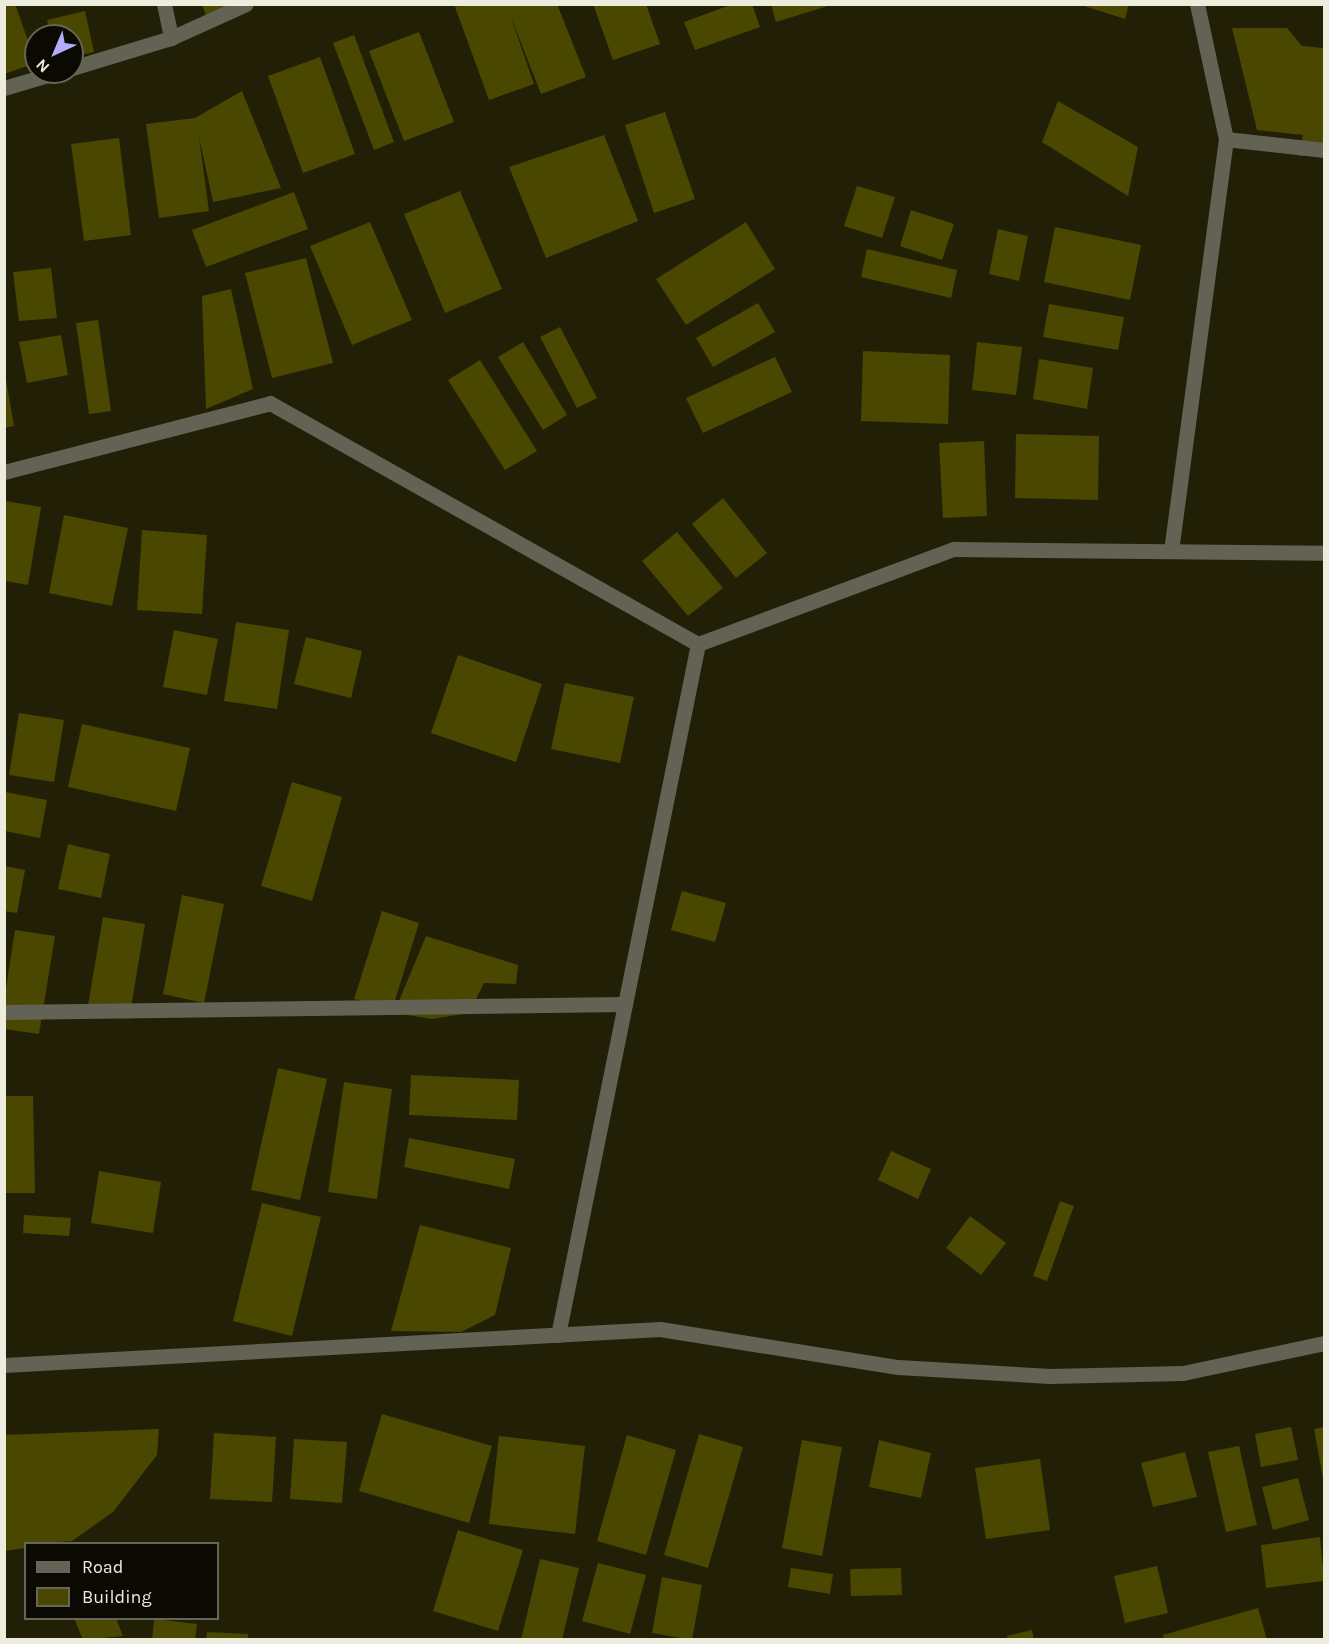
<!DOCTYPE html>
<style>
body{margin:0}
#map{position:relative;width:1329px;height:1644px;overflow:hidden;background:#212006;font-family:Karla,sans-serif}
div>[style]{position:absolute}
.building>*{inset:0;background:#4a4700}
.minor>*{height:15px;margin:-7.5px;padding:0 7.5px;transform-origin:7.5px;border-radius:7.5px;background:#626255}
span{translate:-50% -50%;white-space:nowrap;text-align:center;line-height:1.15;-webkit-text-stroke:4.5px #0a0a02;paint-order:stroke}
.frame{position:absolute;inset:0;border:6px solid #ededdd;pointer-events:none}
.legend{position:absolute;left:24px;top:1542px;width:195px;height:78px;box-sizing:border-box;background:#0a0a02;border:2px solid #65655a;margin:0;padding:8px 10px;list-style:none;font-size:18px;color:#ededdd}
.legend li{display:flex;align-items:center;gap:12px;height:30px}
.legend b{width:30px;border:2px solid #65655a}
.north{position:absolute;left:24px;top:24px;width:60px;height:60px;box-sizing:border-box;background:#0a0a02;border:2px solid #65655a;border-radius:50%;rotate:224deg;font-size:16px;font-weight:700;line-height:24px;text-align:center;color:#ededdd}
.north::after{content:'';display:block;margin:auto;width:21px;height:27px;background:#b3adf9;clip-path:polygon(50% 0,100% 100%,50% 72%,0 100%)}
</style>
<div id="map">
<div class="building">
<div style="clip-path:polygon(4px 4px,15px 4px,36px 63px,4px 74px)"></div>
<div style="clip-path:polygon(202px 4px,241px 4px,206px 16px)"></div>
<div style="clip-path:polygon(462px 4px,557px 4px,586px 77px,541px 94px,510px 15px,534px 84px,489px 100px,455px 7px)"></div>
<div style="clip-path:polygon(593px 4px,646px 4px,660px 44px,613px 60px)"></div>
<div style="clip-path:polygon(733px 4px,752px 4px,760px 27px,695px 50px,684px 22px)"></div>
<div style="clip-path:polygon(771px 4px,831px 4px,831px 5px,776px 22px)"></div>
<div style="clip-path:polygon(1078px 4px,1129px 4px,1125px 19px)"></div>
<div style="clip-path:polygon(85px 11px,94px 52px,72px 57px,72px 36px,51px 36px,47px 20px)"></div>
<div style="clip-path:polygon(1232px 28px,1287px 28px,1302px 46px,1324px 48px,1324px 153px,1299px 156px,1303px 135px,1257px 130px)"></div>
<div style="clip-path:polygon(419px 32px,454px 122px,404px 141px,369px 51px)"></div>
<div style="clip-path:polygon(354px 35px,394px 142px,374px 150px,333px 43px)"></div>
<div style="clip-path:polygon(320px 57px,355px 154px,303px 173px,268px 76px)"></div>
<div style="clip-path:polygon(242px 91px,281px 188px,213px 202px,199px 137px,209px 211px,159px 218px,146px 124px,195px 118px)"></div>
<div style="clip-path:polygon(1058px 101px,1138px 147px,1128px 196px,1042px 142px)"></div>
<div style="clip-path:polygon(665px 112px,695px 199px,654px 213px,625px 125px)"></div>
<div style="clip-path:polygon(604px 135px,638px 221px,546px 258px,509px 167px)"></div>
<div style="clip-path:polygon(119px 138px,131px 235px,84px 241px,71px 144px)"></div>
<div style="clip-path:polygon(857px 186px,895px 197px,882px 238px,844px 226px)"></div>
<div style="clip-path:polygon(460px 191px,502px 289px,445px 313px,404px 214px)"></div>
<div style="clip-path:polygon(294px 192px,308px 229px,206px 267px,192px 230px)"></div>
<div style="clip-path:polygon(911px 210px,954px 224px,942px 260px,900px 246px)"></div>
<div style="clip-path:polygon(370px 222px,412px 320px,352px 345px,310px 246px)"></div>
<div style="clip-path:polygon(746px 222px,775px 269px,686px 325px,656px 279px)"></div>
<div style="clip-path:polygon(1055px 227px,1141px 245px,1130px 300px,1044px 282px)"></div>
<div style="clip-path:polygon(998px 229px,1028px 236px,1019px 281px,989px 274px)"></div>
<div style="clip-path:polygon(867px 249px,957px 270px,951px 298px,861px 277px)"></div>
<div style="clip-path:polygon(306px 258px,333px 363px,272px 378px,245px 273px)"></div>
<div style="clip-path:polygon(51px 268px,57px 318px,19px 321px,13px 272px)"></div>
<div style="clip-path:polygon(231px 289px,253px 389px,206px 409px,202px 296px)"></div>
<div style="clip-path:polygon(758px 303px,775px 332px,713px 367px,696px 338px)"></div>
<div style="clip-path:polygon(1049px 304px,1124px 317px,1118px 350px,1043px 337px)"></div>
<div style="clip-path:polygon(98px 320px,111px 411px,89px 414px,76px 323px)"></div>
<div style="clip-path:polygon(560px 327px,597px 398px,577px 408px,540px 337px)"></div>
<div style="clip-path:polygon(61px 335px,68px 375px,27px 383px,19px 342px)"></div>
<div style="clip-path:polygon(523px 342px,567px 415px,543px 430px,498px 357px)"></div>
<div style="clip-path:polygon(977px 342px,1022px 347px,1016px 395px,972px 390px)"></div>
<div style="clip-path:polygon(863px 351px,950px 355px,948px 424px,861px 421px)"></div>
<div style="clip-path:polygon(775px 357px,792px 392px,703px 433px,686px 398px)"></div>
<div style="clip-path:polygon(1039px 359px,1093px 368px,1087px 409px,1033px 399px)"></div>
<div style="clip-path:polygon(480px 360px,537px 451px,505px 470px,448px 380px)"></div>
<div style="clip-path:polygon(4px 368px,14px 426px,4px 428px)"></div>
<div style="clip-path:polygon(1016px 434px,1099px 436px,1098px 500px,1015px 498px)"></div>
<div style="clip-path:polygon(984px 441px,987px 516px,943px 518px,939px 443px)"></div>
<div style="clip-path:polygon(723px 498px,767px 553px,736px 578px,692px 524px)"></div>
<div style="clip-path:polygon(5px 501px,41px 507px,28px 585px,5px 581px)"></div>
<div style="clip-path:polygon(64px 515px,128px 528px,112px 606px,49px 593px)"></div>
<div style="clip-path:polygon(142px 530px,207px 535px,202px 614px,137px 610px)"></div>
<div style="clip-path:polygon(677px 532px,723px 588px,688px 616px,642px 561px)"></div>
<div style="clip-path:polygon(236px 622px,289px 630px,277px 709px,224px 701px)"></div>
<div style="clip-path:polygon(174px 630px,218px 639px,207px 695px,163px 687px)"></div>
<div style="clip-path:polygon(306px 637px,362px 651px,351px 698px,294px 684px)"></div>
<div style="clip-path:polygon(458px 655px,542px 684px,516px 762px,431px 733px)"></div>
<div style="clip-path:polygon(565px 683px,634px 697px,620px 763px,551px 749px)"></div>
<div style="clip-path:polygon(19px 713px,64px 720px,54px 782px,9px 775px)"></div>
<div style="clip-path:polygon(82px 724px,190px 748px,176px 811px,68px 787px)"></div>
<div style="clip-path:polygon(292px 782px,342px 797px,312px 901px,261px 886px)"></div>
<div style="clip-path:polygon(5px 792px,47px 800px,40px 838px,5px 831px)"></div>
<div style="clip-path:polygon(68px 844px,110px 854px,101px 898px,58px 889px)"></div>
<div style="clip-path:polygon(4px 866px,25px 870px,17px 913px,4px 911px)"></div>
<div style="clip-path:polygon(682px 891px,726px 903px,715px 942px,671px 930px)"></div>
<div style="clip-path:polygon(182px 895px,224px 904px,204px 1003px,163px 994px)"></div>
<div style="clip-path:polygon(382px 911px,419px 923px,392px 1010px,354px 999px)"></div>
<div style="clip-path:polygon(103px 917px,145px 924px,129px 1019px,87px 1011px)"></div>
<div style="clip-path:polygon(15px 930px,55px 936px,39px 1034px,4px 1029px,4px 1001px)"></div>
<div style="clip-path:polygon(426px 936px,518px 965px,516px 984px,484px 983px,469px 1013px,432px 1019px,394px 1013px)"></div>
<div style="clip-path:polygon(278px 1068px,327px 1079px,300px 1200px,251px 1190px)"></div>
<div style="clip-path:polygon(411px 1075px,519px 1080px,517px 1120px,409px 1115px)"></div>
<div style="clip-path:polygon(344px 1082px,392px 1089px,377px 1199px,328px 1192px)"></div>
<div style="clip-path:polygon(4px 1096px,33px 1096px,35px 1193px,4px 1193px)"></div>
<div style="clip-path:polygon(409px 1138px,515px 1159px,509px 1189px,404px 1167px)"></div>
<div style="clip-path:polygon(891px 1151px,931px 1169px,918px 1199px,878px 1180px)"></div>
<div style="clip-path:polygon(99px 1171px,161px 1182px,153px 1233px,91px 1223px)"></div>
<div style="clip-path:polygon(1060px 1201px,1074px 1206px,1047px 1281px,1033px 1276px)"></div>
<div style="clip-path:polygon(262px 1203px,321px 1217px,292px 1336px,233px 1321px)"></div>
<div style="clip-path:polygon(24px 1215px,71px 1218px,69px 1236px,23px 1233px)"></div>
<div style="clip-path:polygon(970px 1216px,1006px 1243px,981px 1275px,946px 1248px)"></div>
<div style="clip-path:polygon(420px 1225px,511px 1248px,495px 1315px,461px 1332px,391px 1331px)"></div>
<div style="clip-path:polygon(382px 1414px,492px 1446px,469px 1523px,359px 1491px)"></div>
<div style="clip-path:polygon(1291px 1427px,1298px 1460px,1261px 1467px,1255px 1434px)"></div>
<div style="clip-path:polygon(1324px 1427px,1324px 1478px,1323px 1478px,1314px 1429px)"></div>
<div style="clip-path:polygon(159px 1429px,157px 1455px,113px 1512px,72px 1541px,26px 1544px,26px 1548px,4px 1551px,4px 1435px)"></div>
<div style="clip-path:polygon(214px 1433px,276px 1437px,272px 1502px,210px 1499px)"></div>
<div style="clip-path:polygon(699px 1434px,743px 1447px,708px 1568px,664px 1555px)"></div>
<div style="clip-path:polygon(627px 1435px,676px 1450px,646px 1555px,597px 1541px)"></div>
<div style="clip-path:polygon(499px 1436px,585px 1446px,575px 1534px,489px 1524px)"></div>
<div style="clip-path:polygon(294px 1439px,347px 1442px,342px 1503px,290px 1499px)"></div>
<div style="clip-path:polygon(802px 1440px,842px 1447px,822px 1556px,782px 1548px)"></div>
<div style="clip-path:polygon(879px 1440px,931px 1453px,921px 1498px,869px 1487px)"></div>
<div style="clip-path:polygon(1239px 1446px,1257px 1525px,1226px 1532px,1208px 1452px)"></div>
<div style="clip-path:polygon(1185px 1452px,1197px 1497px,1153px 1507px,1141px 1463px)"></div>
<div style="clip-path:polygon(1040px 1459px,1050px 1530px,986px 1539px,975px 1468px)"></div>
<div style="clip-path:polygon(1298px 1478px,1309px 1520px,1273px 1530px,1262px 1487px)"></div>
<div style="clip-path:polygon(458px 1530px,523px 1550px,498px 1631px,433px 1611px)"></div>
<div style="clip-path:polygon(1320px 1537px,1324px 1581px,1266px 1588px,1261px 1545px)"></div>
<div style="clip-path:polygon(540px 1559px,579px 1568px,562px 1640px,521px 1640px)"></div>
<div style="clip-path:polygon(598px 1563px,646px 1575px,630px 1634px,582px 1621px)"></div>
<div style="clip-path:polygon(1157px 1566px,1168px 1613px,1125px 1623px,1114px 1576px)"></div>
<div style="clip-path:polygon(791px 1568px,833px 1574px,830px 1594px,788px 1587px)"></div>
<div style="clip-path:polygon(901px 1568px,902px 1595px,851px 1596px,850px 1569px)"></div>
<div style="clip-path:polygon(662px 1577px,702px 1585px,692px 1640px,652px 1633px)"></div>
<div style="clip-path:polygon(1258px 1608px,1267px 1640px,1164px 1640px,1163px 1635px)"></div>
<div style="clip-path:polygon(74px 1618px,116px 1618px,123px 1636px,83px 1640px)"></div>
<div style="clip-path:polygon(154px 1619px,197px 1624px,195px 1640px,152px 1640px)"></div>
<div style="clip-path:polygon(1032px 1630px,1034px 1640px,1008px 1640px,1007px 1636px)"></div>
<div style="clip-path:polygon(207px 1632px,248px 1634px,248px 1640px,206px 1640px)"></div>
</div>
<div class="minor">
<div style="left:164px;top:4px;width:35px;rotate:78deg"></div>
<div style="left:72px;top:68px;width:103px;rotate:-16.9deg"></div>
<div style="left:171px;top:38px;width:82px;rotate:-24.4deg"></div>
<div style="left:4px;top:88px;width:56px;rotate:-16.5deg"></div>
<div style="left:1226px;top:139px;width:99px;rotate:6.4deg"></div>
<div style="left:4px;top:472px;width:275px;rotate:-14.5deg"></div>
<div style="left:270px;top:403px;width:491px;rotate:29.4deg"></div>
<div style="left:1171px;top:551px;width:416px;rotate:-82.4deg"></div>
<div style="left:1226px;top:139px;width:138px;rotate:-102.1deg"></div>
<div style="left:4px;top:1012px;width:621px;rotate:-0.74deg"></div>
<div style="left:558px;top:1335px;width:705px;rotate:-78.55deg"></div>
<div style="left:698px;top:644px;width:273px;rotate:-20.4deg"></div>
<div style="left:954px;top:549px;width:370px;rotate:0.6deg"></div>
<div style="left:4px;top:1365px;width:657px;rotate:-3.14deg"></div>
<div style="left:660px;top:1329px;width:241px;rotate:9.1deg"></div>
<div style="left:898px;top:1367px;width:152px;rotate:3.4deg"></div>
<div style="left:1050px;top:1376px;width:133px;rotate:-1.3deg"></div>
<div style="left:1183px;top:1373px;width:144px;rotate:-12deg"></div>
</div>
<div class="frame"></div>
<ul class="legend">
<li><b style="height:8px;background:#626255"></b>Road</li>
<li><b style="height:16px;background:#4a4700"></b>Building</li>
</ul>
<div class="north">N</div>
</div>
